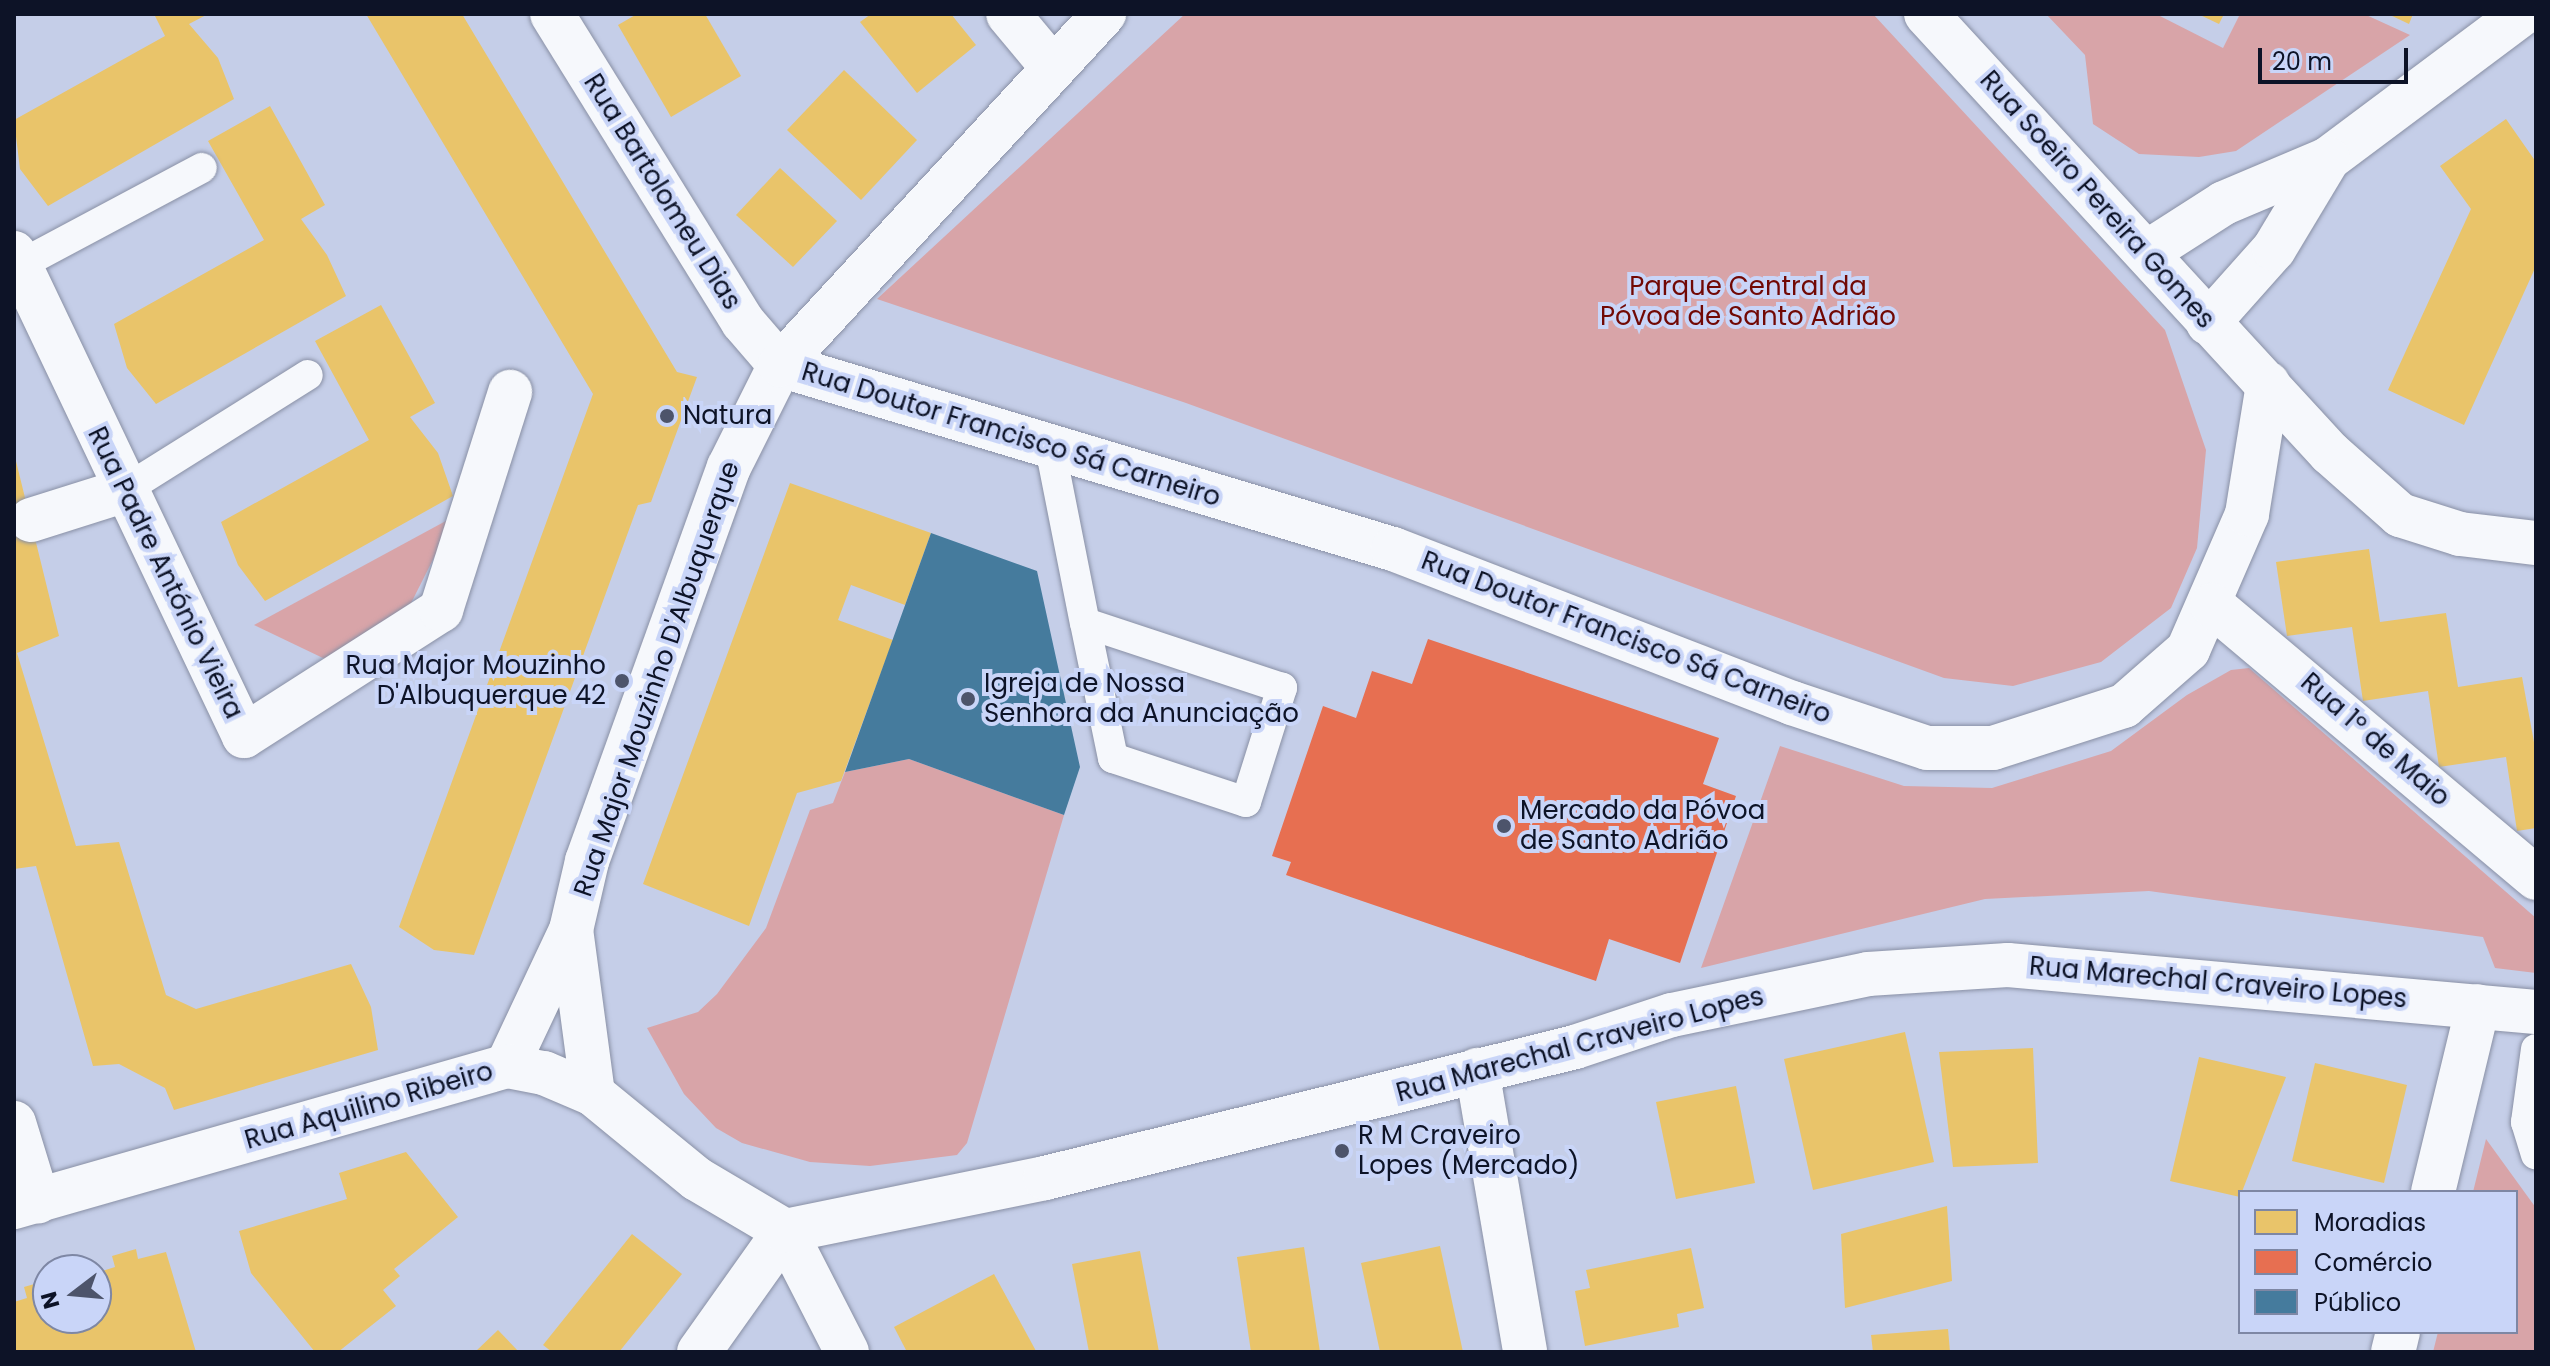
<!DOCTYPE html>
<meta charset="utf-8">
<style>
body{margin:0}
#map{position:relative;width:2550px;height:1366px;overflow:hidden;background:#c5cee8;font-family:Poppins,sans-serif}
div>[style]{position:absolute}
.green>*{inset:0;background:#d8a4a8}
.homes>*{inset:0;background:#e9c46a}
.shops>*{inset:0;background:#e76f51}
.public>*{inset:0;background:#457b9d}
.roads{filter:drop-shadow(0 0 2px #8990a5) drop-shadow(0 0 2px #8990a5)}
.lane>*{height:30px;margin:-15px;padding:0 15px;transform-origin:15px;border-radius:15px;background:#f6f8fc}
.street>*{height:44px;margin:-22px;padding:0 22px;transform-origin:22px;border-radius:22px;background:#f6f8fc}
.secondary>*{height:44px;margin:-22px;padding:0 22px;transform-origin:22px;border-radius:22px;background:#f6f8fc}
.dots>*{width:22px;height:22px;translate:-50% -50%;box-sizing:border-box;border:4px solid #c9d5f8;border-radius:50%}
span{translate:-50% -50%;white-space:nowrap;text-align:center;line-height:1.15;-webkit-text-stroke:8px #c9d5f8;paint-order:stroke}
.street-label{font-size:26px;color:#0d1327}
.park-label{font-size:26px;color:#710804}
.poi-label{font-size:26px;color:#0d1327}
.left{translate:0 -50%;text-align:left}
.right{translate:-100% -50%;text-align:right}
.frame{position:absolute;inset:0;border:16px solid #0d1327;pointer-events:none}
.legend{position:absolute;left:2238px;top:1190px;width:280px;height:144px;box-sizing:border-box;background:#c9d5f8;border:2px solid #7e87a4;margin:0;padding:10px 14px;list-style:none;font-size:24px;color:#0d1327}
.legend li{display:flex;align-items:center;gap:16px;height:40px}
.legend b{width:40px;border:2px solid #7e87a4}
.north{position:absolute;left:32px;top:1254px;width:80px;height:80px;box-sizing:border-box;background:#c9d5f8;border:2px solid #7e87a4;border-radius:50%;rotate:254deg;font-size:22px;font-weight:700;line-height:32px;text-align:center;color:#0d1327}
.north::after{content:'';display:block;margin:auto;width:28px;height:36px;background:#4d546b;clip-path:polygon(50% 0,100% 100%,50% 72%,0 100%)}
.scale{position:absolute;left:2258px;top:48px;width:150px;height:36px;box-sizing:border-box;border:4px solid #0d1327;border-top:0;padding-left:10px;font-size:24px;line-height:28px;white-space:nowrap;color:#0d1327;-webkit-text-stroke:6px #c9d5f8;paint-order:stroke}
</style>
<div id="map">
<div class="green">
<div style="clip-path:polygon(1185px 14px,1873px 14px,2165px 330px,2206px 450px,2197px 548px,2171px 608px,2101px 662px,2013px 686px,1944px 678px,1186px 403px,877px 299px)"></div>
<div style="clip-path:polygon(2046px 14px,2156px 14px,2223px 48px,2240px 14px,2364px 14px,2410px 35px,2236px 151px,2199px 157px,2139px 154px,2093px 124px,2085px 55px)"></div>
<div style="clip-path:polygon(455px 516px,403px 619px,325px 659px,254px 625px)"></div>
<div style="clip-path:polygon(2249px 668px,2536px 918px,2536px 973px,2495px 968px,2483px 937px,2149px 891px,1985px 899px,1701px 968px,1780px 746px,1904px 786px,1992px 788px,2111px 751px,2187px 695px,2231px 670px)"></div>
<div style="clip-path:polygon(909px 759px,1064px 815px,967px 1143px,957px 1155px,870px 1166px,810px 1162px,742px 1143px,716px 1128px,684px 1094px,647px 1028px,698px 1012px,717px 994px,766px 928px,810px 810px,833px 803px,845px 772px)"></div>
<div style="clip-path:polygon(2486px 1139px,2536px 1208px,2536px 1352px,2433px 1352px,2438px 1332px,2516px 1332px,2516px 1192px,2473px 1192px)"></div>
</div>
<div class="homes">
<div style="clip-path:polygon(154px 14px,208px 14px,189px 24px,218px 58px,234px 99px,48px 206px,20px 169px,14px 120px,165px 36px)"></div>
<div style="clip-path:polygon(366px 14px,462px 14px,677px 372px,697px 377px,651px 502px,638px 505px,474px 955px,434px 950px,399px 927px,593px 394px)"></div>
<div style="clip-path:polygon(637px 14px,705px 14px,741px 76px,671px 117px,618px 25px)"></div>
<div style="clip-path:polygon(871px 14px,951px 14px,976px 45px,917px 93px,860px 22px)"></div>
<div style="clip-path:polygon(2198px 14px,2224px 14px,2219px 24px)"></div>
<div style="clip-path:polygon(2388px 14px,2413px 14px,2409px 24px)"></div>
<div style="clip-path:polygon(844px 70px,917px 140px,861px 200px,787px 130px)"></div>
<div style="clip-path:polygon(270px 106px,325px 205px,301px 219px,327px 255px,346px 296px,156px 404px,127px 368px,114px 324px,264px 240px,208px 141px)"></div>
<div style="clip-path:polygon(2506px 119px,2536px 162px,2536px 266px,2464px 425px,2388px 390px,2471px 209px,2440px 166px)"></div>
<div style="clip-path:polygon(780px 168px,837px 221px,793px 267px,736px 215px)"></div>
<div style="clip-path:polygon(381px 305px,435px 403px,410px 417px,438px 453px,453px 496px,265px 601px,238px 565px,221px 522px,369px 440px,315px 341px)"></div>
<div style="clip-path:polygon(14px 453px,59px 636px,17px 653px,76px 846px,119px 842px,166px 995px,196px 1009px,351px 964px,371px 1007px,378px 1050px,174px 1110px,165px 1088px,119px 1064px,93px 1066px,36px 866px,14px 869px)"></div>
<div style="clip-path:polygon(790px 483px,931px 533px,905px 605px,851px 585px,838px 620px,893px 640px,841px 781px,797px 793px,749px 926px,643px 884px)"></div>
<div style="clip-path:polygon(2369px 549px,2380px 622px,2446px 613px,2458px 687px,2522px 677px,2536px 753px,2536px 828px,2517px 831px,2506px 757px,2439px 767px,2428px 691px,2363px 701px,2352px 627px,2287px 636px,2276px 562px)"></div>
<div style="clip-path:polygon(1905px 1032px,1934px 1162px,1813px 1190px,1784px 1059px)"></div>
<div style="clip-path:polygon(2033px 1048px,2038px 1163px,1953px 1167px,1939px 1052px)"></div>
<div style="clip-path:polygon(2199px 1057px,2286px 1077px,2240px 1197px,2170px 1181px)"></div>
<div style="clip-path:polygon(2315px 1063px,2407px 1085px,2384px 1183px,2292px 1161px)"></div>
<div style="clip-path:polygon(1736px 1086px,1755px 1183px,1676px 1199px,1656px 1102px)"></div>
<div style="clip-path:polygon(406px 1152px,458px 1217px,394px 1269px,400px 1276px,383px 1290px,396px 1306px,338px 1352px,315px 1352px,251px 1273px,239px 1231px,347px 1199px,339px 1173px)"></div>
<div style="clip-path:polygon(1947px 1206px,1952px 1281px,1845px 1308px,1841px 1234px)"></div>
<div style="clip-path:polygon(632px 1234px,682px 1274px,619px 1352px,552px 1352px,543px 1345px)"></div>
<div style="clip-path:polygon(1440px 1246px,1463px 1352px,1380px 1352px,1361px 1263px)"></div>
<div style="clip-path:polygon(1304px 1247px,1320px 1352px,1251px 1352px,1237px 1257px)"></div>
<div style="clip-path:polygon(1691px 1248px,1704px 1308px,1677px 1314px,1679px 1327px,1585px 1346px,1575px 1291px,1590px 1288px,1586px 1270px)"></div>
<div style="clip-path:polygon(136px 1249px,138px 1259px,166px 1252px,196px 1352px,14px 1352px,14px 1302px,27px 1298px,24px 1287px,48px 1280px,48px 1318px,96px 1318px,96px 1273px,115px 1267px,112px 1256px)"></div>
<div style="clip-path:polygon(1140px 1251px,1159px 1352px,1089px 1352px,1072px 1264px)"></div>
<div style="clip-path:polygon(994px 1274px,1036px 1351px,907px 1352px,894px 1327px)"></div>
<div style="clip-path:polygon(1948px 1329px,1950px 1352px,1873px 1352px,1871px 1335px)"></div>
<div style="clip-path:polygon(498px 1330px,519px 1352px,475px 1352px)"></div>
</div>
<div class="shops">
<div style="clip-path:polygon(1428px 639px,1719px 738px,1703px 784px,1736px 796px,1680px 963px,1609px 939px,1596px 981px,1286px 875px,1291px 862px,1272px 856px,1323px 706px,1356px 718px,1372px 671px,1412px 684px)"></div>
</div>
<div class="public">
<div style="clip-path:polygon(931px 533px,1037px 571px,1080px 767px,1064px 815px,909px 759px,845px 772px)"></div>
</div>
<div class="roads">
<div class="lane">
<div style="left:20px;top:265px;width:206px;rotate:-28.1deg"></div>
<div style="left:1050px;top:447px;width:179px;rotate:78.8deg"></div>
<div style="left:1085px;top:623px;width:138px;rotate:78.3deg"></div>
<div style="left:1113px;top:758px;width:140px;rotate:18.3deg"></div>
<div style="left:1246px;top:802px;width:120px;rotate:-72.5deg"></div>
<div style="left:1282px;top:688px;width:207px;rotate:-161.7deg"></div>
<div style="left:123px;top:491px;width:218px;rotate:-32.1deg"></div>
<div style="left:2536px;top:1049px;width:74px;rotate:97.8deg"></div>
<div style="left:2526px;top:1122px;width:34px;rotate:73deg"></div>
</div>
<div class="street">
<div style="left:552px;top:14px;width:362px;rotate:58.2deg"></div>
<div style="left:743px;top:322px;width:57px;rotate:49.3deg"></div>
<div style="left:780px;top:365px;width:640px;rotate:16.71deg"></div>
<div style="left:1393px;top:549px;width:428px;rotate:21.1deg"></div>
<div style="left:1792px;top:703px;width:142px;rotate:18.4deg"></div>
<div style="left:1927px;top:748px;width:66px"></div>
<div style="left:1993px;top:748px;width:138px;rotate:-17.8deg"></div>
<div style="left:2124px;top:706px;width:85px;rotate:-41.2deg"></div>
<div style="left:2188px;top:650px;width:148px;rotate:-66.5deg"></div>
<div style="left:2247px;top:514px;width:132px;rotate:-80.8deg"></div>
<div style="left:1008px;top:14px;width:70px;rotate:50.2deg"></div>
<div style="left:1926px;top:14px;width:597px;rotate:47.38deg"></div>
<div style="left:2330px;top:453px;width:94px;rotate:41.5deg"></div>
<div style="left:2400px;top:515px;width:63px;rotate:17.6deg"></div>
<div style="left:2460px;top:534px;width:77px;rotate:6.8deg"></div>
<div style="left:2149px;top:251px;width:89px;rotate:-32.6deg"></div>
<div style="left:2224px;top:203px;width:113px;rotate:-22.9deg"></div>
<div style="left:2328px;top:159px;width:242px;rotate:-36.8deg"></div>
<div style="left:14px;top:253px;width:535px;rotate:64.54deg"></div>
<div style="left:244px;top:736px;width:234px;rotate:-32.6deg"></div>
<div style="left:441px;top:610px;width:229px;rotate:-72.4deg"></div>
<div style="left:2208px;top:323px;width:99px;rotate:-48.3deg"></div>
<div style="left:2274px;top:249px;width:105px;rotate:-59deg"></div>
<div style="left:31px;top:520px;width:96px;rotate:-17.5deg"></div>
<div style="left:2212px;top:605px;width:424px;rotate:40.1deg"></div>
<div style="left:507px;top:1066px;width:150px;rotate:-64.8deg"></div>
<div style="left:1477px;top:1070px;width:286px;rotate:80.3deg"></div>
<div style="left:593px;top:1094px;width:165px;rotate:-97.6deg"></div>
<div style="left:571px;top:930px;width:71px;rotate:-76.9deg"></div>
<div style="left:587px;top:861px;width:419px;rotate:-70.2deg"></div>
<div style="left:729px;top:467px;width:114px;rotate:-63.4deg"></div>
<div style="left:780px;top:365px;width:478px;rotate:-47.3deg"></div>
<div style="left:2433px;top:1192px;width:191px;rotate:-76.4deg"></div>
<div style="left:699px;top:1352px;width:148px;rotate:-54.6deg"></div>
<div style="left:785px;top:1231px;width:136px;rotate:62.9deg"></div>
<div style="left:2393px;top:1352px;width:21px;rotate:-76deg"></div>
</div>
<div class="secondary">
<div style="left:14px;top:1123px;width:82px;rotate:72.9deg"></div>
<div style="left:14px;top:1207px;width:513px;rotate:-15.96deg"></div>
<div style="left:507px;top:1066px;width:38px;rotate:11deg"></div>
<div style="left:544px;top:1073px;width:53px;rotate:23.2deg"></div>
<div style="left:593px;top:1094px;width:134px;rotate:39.3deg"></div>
<div style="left:697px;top:1179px;width:102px;rotate:30.6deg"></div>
<div style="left:785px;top:1231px;width:265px;rotate:-11.5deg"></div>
<div style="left:1045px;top:1178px;width:546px;rotate:-13.88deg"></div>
<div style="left:1575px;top:1047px;width:102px;rotate:-18.3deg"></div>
<div style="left:1672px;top:1015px;width:200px;rotate:-11.8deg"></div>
<div style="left:1868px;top:974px;width:140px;rotate:-3.7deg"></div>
<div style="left:2008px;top:965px;width:530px;rotate:5.09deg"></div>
</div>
</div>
<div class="dots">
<div style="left:667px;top:416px;background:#4d546b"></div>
<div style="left:622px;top:681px;background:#4d546b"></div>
<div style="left:968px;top:699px;background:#4d546b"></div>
<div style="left:1504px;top:826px;background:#4d546b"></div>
<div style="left:1342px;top:1151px;background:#4d546b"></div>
</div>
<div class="street-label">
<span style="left:662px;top:192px;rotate:58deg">Rua Bartolomeu Dias</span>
<span style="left:2097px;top:200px;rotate:48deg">Rua Soeiro Pereira Gomes</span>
<span style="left:1011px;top:435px;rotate:17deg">Rua Doutor Francisco Sá Carneiro</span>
<span style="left:165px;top:573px;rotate:64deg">Rua Padre António Vieira</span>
<span style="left:1626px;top:638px;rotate:21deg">Rua Doutor Francisco Sá Carneiro</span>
<span style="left:657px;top:679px;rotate:-71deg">Rua Major Mouzinho D'Albuquerque</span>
<span style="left:2375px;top:740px;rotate:41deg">Rua 1º de Maio</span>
<span style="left:2218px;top:983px;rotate:5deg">Rua Marechal Craveiro Lopes</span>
<span style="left:1580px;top:1045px;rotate:-15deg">Rua Marechal Craveiro Lopes</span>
<span style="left:369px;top:1106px;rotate:-16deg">Rua Aquilino Ribeiro</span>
</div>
<div class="park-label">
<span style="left:1748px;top:302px">Parque Central da<br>Póvoa de Santo Adrião</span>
</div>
<div class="poi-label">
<span class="left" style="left:683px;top:416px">Natura</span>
<span class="right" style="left:606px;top:681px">Rua Major Mouzinho<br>D'Albuquerque 42</span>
<span class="left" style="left:984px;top:699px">Igreja de Nossa<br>Senhora da Anunciação</span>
<span class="left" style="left:1520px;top:826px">Mercado da Póvoa<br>de Santo Adrião</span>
<span class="left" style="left:1358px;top:1151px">R M Craveiro<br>Lopes (Mercado)</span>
</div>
<div class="frame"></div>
<ul class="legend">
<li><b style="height:22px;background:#e9c46a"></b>Moradias</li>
<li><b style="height:22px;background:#e76f51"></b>Comércio</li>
<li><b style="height:22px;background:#457b9d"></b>Público</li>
</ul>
<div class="north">N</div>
<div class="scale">20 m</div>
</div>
